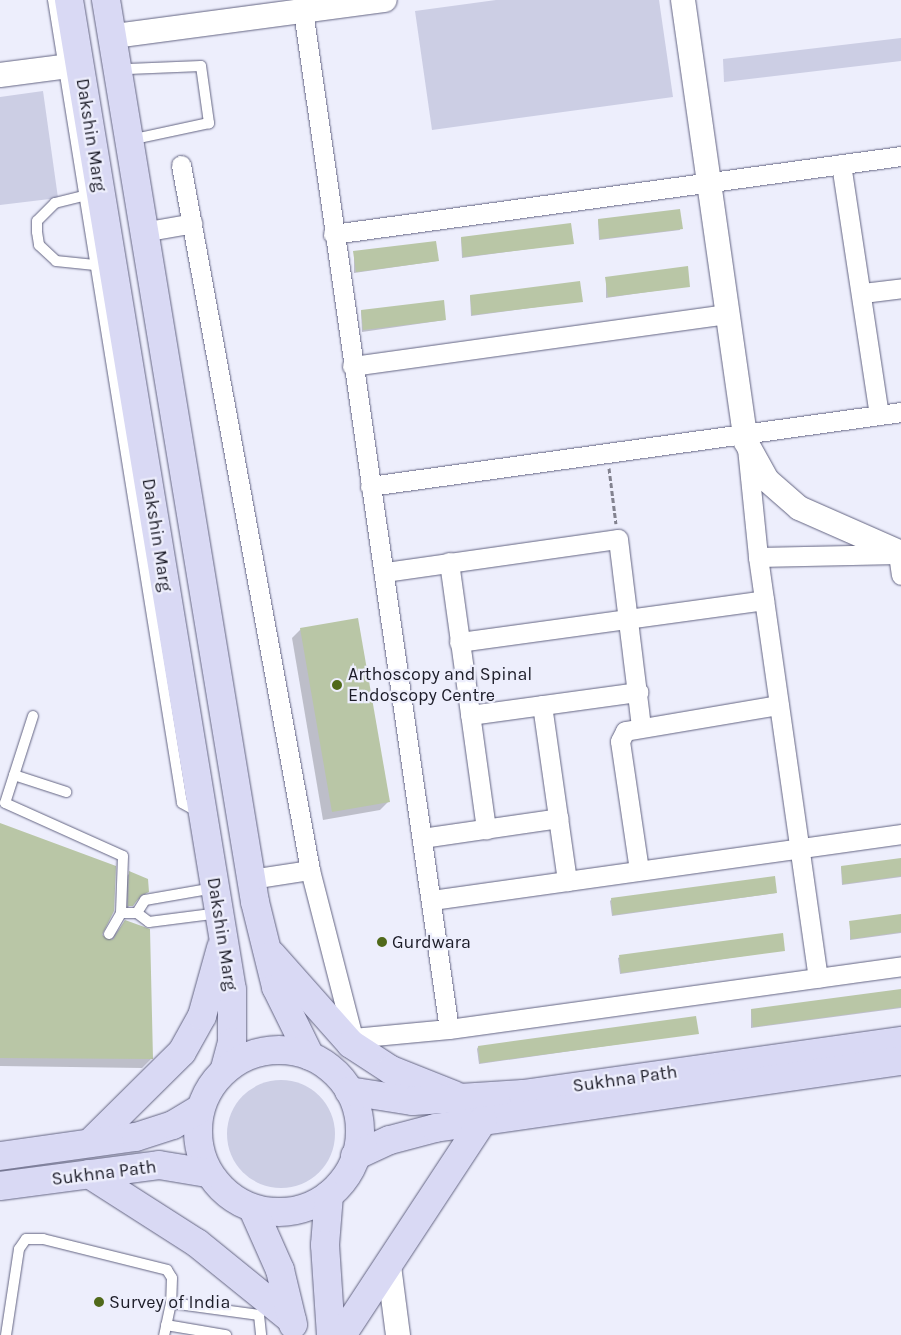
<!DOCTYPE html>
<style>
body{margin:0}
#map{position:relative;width:901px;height:1335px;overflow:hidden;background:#edeefc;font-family:Karla,sans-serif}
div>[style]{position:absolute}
.green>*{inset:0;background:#cccee4}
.round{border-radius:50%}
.shadow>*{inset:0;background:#0003}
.building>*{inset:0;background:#b9c6a6}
.path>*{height:3px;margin-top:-1.5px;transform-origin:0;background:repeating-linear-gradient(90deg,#82828f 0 5px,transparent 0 7.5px)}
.roads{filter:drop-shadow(0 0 1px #636482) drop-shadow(0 0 1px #636482)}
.service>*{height:10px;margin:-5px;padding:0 5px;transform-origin:5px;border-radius:5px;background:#fff}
.minor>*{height:19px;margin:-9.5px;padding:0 9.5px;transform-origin:9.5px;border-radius:9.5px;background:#fff}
.tertiary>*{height:24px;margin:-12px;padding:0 12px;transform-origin:12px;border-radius:12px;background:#fff}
.secondary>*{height:28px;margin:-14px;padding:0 14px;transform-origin:14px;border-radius:14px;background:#d9d9f4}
.secondary>.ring{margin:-14px;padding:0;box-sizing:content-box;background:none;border:28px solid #d9d9f4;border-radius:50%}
.dots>*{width:14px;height:14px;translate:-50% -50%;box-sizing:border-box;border:2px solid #edeefc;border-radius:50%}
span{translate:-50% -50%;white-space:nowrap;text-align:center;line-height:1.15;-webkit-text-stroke:4.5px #edeefc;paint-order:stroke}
.street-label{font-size:18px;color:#1c1c28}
.poi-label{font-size:18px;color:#1c1c28}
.left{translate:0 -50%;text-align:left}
</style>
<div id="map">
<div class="green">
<div style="clip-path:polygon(496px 0,659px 0,673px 97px,432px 130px,415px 11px)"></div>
<div style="clip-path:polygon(901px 38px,901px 61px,724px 82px,723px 59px)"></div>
<div style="clip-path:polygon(43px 91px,58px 198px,0 205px,0 97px)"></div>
<div class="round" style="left:227px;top:1080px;width:108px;height:108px"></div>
</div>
<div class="shadow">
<div style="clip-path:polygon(679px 210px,680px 230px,599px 240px,598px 220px)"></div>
<div style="clip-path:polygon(461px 238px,572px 243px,462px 258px)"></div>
<div style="clip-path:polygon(354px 253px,437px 261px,354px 273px)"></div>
<div style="clip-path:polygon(606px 278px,689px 286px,606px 298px)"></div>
<div style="clip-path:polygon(470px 296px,581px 301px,471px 316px)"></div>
<div style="clip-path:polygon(361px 311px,445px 320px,362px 332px)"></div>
<div style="clip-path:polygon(301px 629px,389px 801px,380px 810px,323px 820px,292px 638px)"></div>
<div style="clip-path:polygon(0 824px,102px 931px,104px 941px,110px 941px,125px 921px,151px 1059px,142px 1068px,0 1066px)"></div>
<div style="clip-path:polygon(901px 859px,901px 877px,842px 885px,841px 867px)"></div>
<div style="clip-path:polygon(130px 873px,148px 892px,120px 913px,121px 882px)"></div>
<div style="clip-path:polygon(776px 893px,612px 916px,610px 901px,612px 899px)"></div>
<div style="clip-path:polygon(901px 915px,901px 933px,850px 940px,850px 922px)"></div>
<div style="clip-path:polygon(784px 950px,620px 974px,618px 958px,620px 957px)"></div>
<div style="clip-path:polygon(901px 990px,901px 1008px,751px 1028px,751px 1010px)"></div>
<div style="clip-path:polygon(697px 1033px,479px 1064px,477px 1049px,478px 1047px)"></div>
</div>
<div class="building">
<div style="clip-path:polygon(680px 209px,683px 229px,600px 239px,598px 219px)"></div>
<div style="clip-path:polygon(571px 223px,574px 244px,463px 257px,461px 237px)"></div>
<div style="clip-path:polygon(436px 241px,439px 261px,356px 272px,353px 251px)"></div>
<div style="clip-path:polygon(688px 266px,690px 287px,608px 297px,605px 277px)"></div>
<div style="clip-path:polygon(580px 281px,583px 302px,472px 315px,470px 295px)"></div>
<div style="clip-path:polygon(444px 300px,446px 320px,363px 330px,361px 310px)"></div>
<div style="clip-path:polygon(358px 618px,390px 802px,332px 812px,300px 628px)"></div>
<div style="clip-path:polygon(0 823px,116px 866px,114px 911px,102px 935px,113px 940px,125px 920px,150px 929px,153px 1059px,0 1058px)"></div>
<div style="clip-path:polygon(901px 858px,901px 876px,843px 884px,841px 866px)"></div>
<div style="clip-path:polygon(129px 871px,148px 879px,149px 892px,141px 895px,133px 906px,128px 906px)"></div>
<div style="clip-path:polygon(775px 876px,777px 893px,613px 915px,611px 898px)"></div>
<div style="clip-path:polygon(901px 914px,901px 932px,851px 939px,849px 921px)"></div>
<div style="clip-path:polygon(783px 933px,785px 951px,621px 973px,619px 955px)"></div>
<div style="clip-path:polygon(901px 989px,901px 1007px,753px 1027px,751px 1009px)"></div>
<div style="clip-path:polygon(696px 1016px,699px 1034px,480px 1063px,478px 1046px)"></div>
</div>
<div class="path">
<div style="left:609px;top:468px;width:56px;rotate:82.9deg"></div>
</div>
<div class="roads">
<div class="service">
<div style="left:53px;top:0;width:813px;rotate:80.87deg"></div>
<div style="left:182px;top:803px;width:18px;rotate:29deg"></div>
<div style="left:128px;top:69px;width:73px;rotate:-2.4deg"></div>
<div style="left:201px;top:66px;width:58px;rotate:82deg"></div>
<div style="left:209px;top:123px;width:72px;rotate:167.9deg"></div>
<div style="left:83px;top:196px;width:29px;rotate:166deg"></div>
<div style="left:55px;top:203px;width:25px;rotate:135deg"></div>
<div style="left:37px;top:221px;width:11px;rotate:90deg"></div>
<div style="left:37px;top:232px;width:13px;rotate:81deg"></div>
<div style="left:39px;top:245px;width:23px;rotate:43deg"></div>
<div style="left:56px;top:261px;width:39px;rotate:6deg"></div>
<div style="left:33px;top:716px;width:91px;rotate:107.8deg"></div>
<div style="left:5px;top:803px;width:129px;rotate:24.2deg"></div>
<div style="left:123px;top:856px;width:57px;rotate:92deg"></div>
<div style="left:121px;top:913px;width:16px"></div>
<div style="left:14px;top:775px;width:55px;rotate:18.1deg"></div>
<div style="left:214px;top:888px;width:70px;rotate:170.1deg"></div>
<div style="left:145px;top:900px;width:15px;rotate:122deg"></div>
<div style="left:137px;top:913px;width:15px;rotate:37deg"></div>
<div style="left:149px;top:922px;width:71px;rotate:-7.3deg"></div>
<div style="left:109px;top:934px;width:24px;rotate:-60deg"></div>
<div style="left:171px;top:1303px;width:89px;rotate:7.8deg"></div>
<div style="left:259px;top:1315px;width:20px;rotate:84deg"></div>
<div style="left:166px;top:1325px;width:61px;rotate:9.5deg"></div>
<div style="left:6px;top:1335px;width:87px;rotate:-81.4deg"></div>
<div style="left:19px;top:1249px;width:12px;rotate:-55deg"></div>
<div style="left:26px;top:1239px;width:17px"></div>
<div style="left:43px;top:1239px;width:128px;rotate:14deg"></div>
<div style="left:167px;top:1270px;width:9px;rotate:58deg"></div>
<div style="left:172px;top:1278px;width:25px;rotate:92deg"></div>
<div style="left:171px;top:1303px;width:33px;rotate:102deg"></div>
</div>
<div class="minor">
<div style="left:303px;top:11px;width:1028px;rotate:81.84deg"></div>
<div style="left:841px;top:164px;width:254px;rotate:81.4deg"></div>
<div style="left:181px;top:165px;width:717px;rotate:79.63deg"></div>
<div style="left:310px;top:870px;width:173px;rotate:75.6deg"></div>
<div style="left:353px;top:1038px;width:96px;rotate:-5.4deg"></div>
<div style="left:449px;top:1029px;width:456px;rotate:-7.9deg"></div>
<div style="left:154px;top:230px;width:39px;rotate:-10deg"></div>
<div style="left:333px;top:234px;width:573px;rotate:-7.82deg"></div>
<div style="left:863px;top:293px;width:38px;rotate:-7deg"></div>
<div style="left:352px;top:366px;width:378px;rotate:-7.9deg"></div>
<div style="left:747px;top:448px;width:110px;rotate:84.2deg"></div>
<div style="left:758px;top:557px;width:425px;rotate:81.9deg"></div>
<div style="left:370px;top:486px;width:536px;rotate:-7.93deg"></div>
<div style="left:758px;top:557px;width:140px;rotate:-1.2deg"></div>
<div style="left:898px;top:554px;width:21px;rotate:82deg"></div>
<div style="left:449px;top:562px;width:270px;rotate:82.1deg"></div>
<div style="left:385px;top:572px;width:235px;rotate:-8.1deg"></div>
<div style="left:618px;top:539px;width:187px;rotate:83deg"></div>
<div style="left:459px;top:642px;width:308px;rotate:-7.8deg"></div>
<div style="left:542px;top:705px;width:178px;rotate:81.9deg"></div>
<div style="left:470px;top:715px;width:170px;rotate:-7.8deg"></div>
<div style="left:422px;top:838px;width:138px;rotate:-8.3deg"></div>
<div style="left:639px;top:870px;width:130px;rotate:-98.4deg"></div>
<div style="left:620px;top:741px;width:11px;rotate:-63deg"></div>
<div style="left:625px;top:731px;width:156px;rotate:-9.6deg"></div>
<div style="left:251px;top:879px;width:60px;rotate:-8.7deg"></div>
<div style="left:432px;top:900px;width:474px;rotate:-8deg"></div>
</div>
<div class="tertiary">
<div style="left:683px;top:0;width:446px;rotate:81.9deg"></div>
<div style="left:746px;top:442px;width:43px;rotate:61.1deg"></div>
<div style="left:767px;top:480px;width:43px;rotate:41.2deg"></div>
<div style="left:799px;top:508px;width:111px;rotate:23.8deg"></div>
<div style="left:122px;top:35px;width:265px;rotate:-7.6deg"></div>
<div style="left:0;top:75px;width:63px;rotate:-7.4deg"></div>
<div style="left:389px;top:1266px;width:70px;rotate:82.6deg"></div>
</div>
<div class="secondary">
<div style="left:69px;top:0;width:1003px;rotate:80.65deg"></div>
<div style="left:232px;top:990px;width:52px;rotate:90deg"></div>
<div style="left:232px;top:1042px;width:28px;rotate:105deg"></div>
<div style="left:106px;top:0;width:914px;rotate:80.62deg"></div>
<div style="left:255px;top:902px;width:88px;rotate:76.1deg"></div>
<div style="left:276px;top:987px;width:77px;rotate:63.8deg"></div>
<div style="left:272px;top:955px;width:119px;rotate:48.4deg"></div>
<div style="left:351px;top:1044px;width:48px;rotate:33deg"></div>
<div style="left:391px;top:1070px;width:68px;rotate:21.6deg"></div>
<div class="ring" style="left:198px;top:1050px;width:134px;height:134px"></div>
<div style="left:349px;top:1091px;width:65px;rotate:8.9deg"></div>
<div style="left:413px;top:1101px;width:110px;rotate:-3.6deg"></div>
<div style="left:523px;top:1094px;width:382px;rotate:-8deg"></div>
<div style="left:90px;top:1143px;width:129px;rotate:-44.7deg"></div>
<div style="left:182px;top:1052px;width:41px;rotate:-60.9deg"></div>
<div style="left:202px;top:1016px;width:71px;rotate:-74.4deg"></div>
<div style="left:0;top:1156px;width:137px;rotate:-8deg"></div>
<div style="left:136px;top:1137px;width:39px;rotate:-18deg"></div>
<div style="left:173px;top:1125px;width:31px;rotate:-31deg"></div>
<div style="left:355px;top:1156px;width:38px;rotate:-25deg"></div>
<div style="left:390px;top:1140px;width:47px;rotate:-14.9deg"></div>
<div style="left:435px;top:1128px;width:471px;rotate:-8.2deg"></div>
<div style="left:89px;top:1174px;width:128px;rotate:32.6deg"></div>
<div style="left:197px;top:1243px;width:122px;rotate:39deg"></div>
<div style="left:0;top:1186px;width:160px;rotate:-7.5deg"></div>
<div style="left:159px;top:1165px;width:50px;rotate:9.3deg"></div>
<div style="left:329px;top:1195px;width:50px;rotate:94.6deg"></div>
<div style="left:325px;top:1245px;width:90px;rotate:86.2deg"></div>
<div style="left:253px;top:1209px;width:67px;rotate:66.1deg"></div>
<div style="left:280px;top:1270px;width:56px;rotate:76.5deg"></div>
<div style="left:342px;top:1335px;width:257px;rotate:-56.7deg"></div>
</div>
</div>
<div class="dots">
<div style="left:337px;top:685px;background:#50691a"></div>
<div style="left:382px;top:942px;background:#50691a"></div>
<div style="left:99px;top:1302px;background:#50691a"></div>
</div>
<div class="street-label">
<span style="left:91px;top:135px;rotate:81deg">Dakshin Marg</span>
<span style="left:157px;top:535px;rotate:81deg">Dakshin Marg</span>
<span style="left:222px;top:934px;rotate:81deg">Dakshin Marg</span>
<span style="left:625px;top:1079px;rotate:-8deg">Sukhna Path</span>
<span style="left:104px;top:1173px;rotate:-7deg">Sukhna Path</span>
</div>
<div class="poi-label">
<span class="left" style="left:348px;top:685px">Arthoscopy and Spinal<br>Endoscopy Centre</span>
<span class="left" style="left:392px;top:942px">Gurdwara</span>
<span class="left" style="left:109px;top:1302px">Survey of India</span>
</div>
</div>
